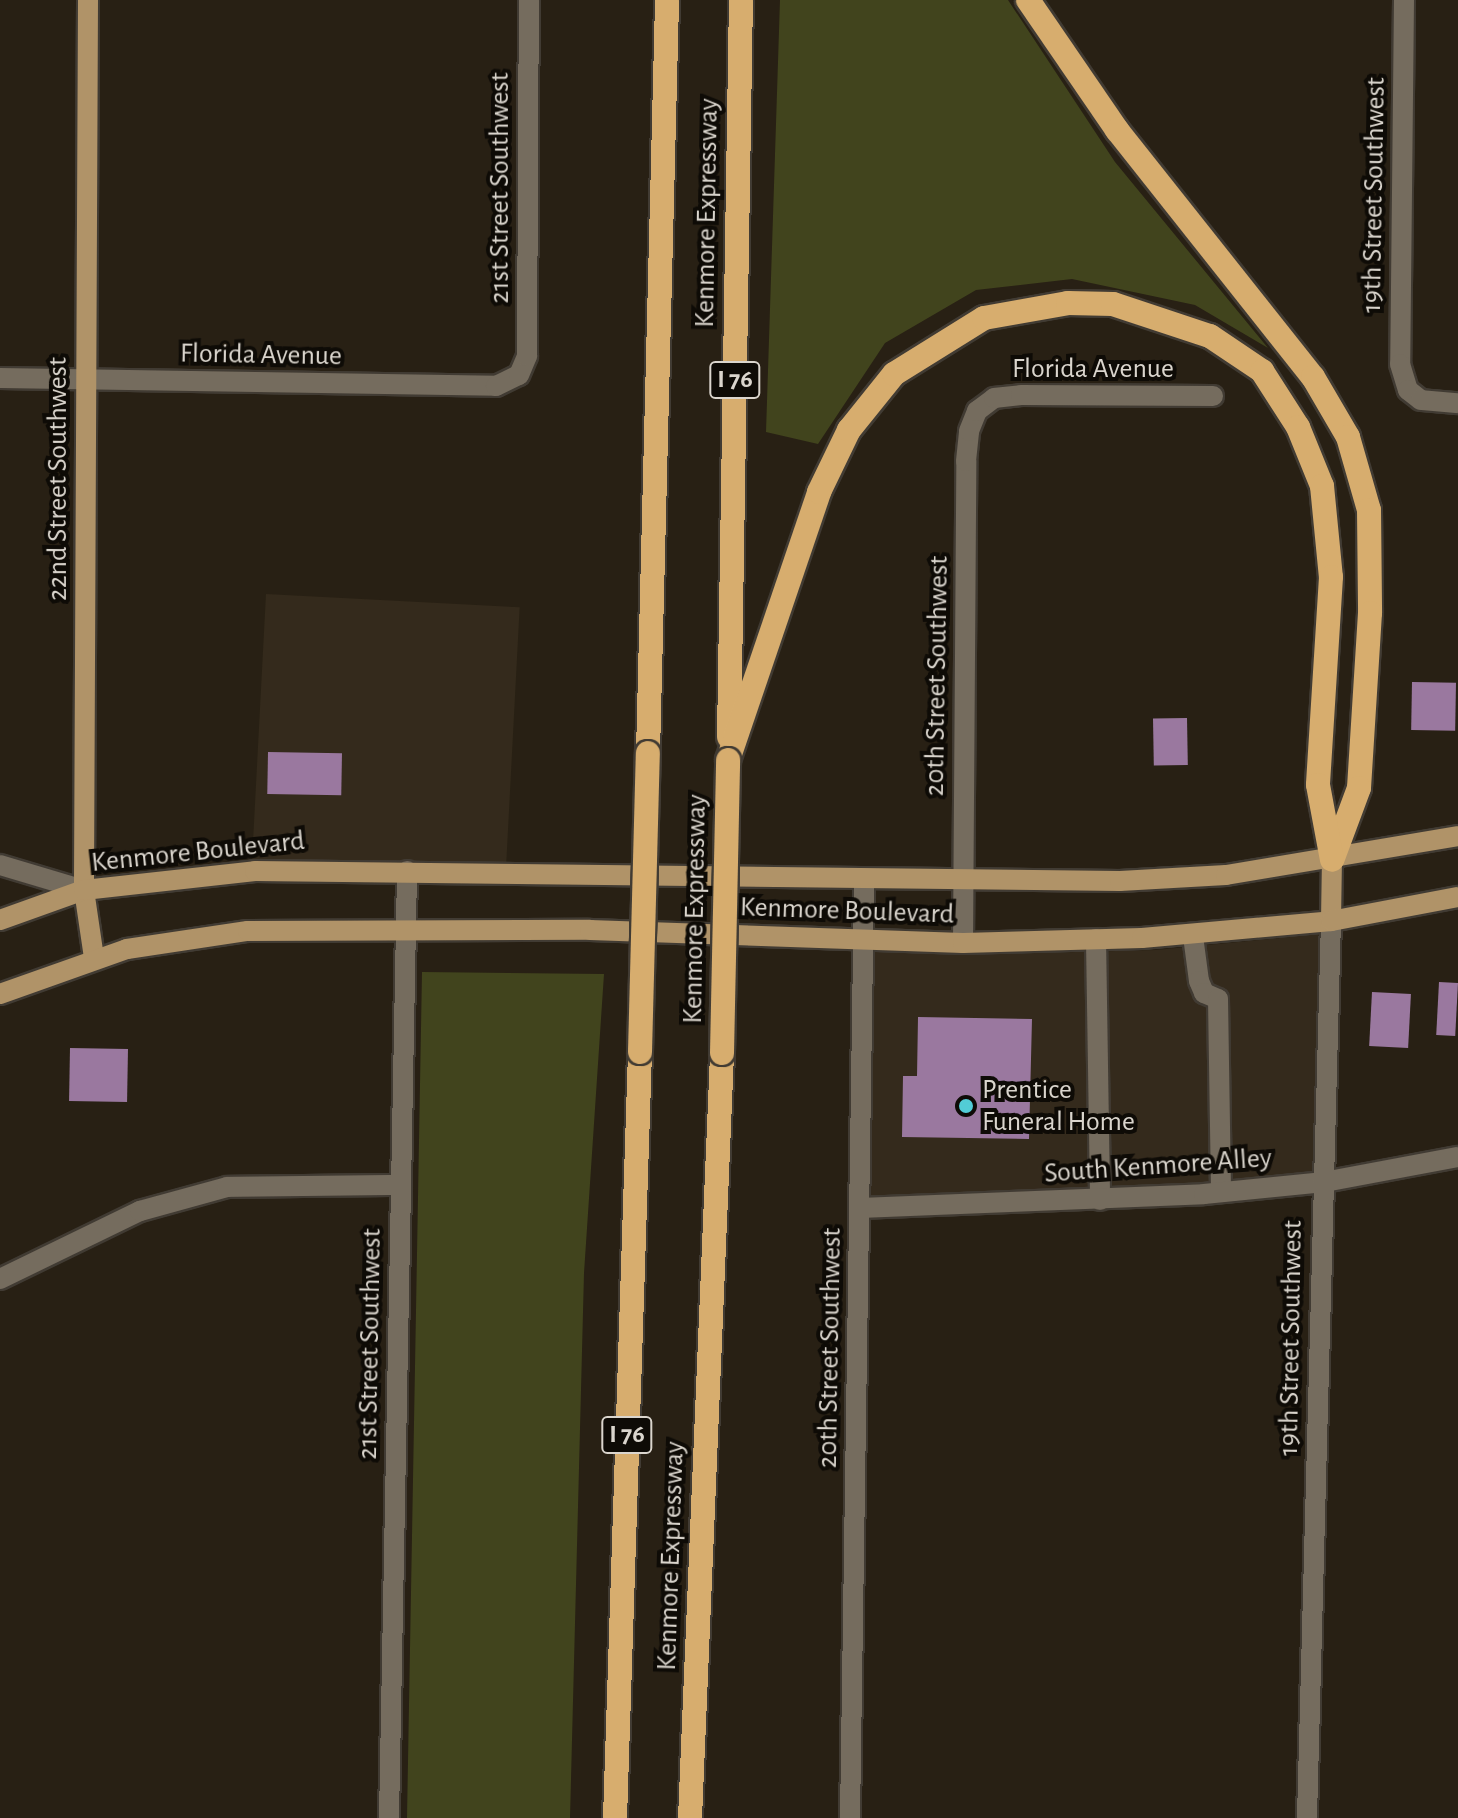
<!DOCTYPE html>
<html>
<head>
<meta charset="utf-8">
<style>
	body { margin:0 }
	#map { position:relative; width:1458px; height:1818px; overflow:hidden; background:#282014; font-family:"Alegreya Sans",sans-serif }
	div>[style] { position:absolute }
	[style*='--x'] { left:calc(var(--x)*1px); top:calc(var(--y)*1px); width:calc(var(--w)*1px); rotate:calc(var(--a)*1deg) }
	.commercial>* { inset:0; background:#342a1c; transform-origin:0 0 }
	.green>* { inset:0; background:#41441d }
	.building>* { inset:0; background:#9a789f; transform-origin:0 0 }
	.roads { filter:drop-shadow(2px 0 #413b33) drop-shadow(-2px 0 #413b33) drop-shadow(0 2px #413b33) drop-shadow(0 -2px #413b33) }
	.minor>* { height:20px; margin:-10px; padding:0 10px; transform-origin:10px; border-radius:10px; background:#756c5e }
	.major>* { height:20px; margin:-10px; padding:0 10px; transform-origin:10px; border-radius:10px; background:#b09368 }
	.highway>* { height:24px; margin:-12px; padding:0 12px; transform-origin:12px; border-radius:12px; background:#d7ad6e }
	.bridges { filter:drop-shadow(2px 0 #413b33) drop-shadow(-2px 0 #413b33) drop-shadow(0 2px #413b33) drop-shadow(0 -2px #413b33) }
	.highway-bridge>* { height:24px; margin:-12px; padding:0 12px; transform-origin:12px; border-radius:12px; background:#d7ad6e }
	.dots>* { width:22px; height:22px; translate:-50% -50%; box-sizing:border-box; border:4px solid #0e0b06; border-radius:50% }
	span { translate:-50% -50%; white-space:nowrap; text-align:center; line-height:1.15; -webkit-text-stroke:8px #0e0b06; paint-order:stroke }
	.shield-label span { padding:2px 6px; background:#0e0b06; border:2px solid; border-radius:6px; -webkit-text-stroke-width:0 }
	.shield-label { font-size:26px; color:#dad5cd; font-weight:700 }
	.street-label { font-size:28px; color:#dad5cd }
	.poi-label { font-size:28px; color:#dad5cd }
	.left { translate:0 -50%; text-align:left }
</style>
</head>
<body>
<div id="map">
	<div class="commercial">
		<i style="left:266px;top:594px;width:254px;height:277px;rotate:3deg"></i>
		<i style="clip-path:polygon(1321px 934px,1314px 1174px,1167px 1191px,869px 1200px,873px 949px,954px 955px,1156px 950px)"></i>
	</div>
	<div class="green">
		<i style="clip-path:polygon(780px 0,1008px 0,1115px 162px,1268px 348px,1195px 305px,1072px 279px,976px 290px,885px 343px,818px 444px,766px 432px)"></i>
		<i style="clip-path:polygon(422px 972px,604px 974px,584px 1273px,570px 1818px,407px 1818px)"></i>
	</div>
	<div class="building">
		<i style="left:1412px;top:682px;width:44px;height:48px;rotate:1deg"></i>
		<i style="left:1187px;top:718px;width:47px;height:34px;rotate:89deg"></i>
		<i style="left:268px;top:752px;width:74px;height:42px;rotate:1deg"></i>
		<i style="left:1439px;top:982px;width:19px;height:53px;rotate:3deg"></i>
		<i style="left:1372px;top:992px;width:39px;height:54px;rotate:3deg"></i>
		<i style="clip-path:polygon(918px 1017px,1032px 1019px,1029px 1139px,902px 1137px,903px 1076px,917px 1076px)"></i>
		<i style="left:70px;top:1048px;width:58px;height:53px;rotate:1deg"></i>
	</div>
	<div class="roads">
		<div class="minor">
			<i style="--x:1404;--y:0;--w:364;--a:90.6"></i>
			<i style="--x:1400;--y:364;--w:27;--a:73"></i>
			<i style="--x:1408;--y:390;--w:16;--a:38"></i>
			<i style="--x:1421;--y:400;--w:37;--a:5"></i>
			<i style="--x:0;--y:378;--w:496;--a:0.9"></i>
			<i style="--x:496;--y:386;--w:25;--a:-26"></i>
			<i style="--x:519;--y:375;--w:21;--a:-67"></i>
			<i style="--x:527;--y:356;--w:356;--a:-89.7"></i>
			<i style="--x:0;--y:865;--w:88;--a:16.6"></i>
			<i style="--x:1193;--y:936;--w:45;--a:82.4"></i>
			<i style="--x:1199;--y:981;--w:13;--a:67"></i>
			<i style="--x:1204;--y:993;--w:15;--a:23"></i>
			<i style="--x:1218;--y:999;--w:193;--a:89.1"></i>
			<i style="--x:1096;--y:939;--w:261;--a:89.1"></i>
			<i style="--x:963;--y:943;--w:482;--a:-89.6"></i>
			<i style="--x:966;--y:461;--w:30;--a:-84"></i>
			<i style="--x:969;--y:431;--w:22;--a:-68"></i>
			<i style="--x:977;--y:411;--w:21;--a:-37"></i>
			<i style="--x:994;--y:398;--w:27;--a:-6"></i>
			<i style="--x:1021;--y:395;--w:192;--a:0.3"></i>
			<i style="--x:860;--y:1208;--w:344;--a:-2.3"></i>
			<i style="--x:1204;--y:1194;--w:121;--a:-5.7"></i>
			<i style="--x:1324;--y:1182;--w:136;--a:-10.6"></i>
			<i style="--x:0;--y:1279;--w:156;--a:-25.9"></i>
			<i style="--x:140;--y:1211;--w:90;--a:-15.4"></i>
			<i style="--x:227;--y:1187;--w:174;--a:-0.7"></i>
			<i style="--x:389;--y:1818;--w:947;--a:-88.91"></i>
			<i style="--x:850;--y:1818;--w:938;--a:-89.14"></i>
			<i style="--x:1307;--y:1818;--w:897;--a:-88.47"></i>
		</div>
		<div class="major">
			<i style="--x:88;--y:0;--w:890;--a:90.26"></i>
			<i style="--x:84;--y:890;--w:69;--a:81.6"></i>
			<i style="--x:0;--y:920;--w:89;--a:-19.7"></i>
			<i style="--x:84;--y:890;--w:172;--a:-6.3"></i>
			<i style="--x:255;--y:871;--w:865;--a:0.66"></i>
			<i style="--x:1120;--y:881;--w:106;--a:-3.2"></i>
			<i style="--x:1226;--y:875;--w:235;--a:-9.5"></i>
			<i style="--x:1331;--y:921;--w:61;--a:-89.1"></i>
			<i style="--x:0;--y:994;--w:135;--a:-19.5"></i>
			<i style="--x:127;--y:949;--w:122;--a:-8.5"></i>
			<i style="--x:248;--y:931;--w:342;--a:-0.2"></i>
			<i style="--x:590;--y:930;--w:373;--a:2"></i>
			<i style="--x:963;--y:943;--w:179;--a:-1.6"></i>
			<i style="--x:1142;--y:938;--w:190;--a:-5.1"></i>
			<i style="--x:1331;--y:921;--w:129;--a:-10.7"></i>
		</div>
		<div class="highway">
			<i style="--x:1028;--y:0;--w:158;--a:55.6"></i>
			<i style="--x:1117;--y:130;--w:315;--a:51.6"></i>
			<i style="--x:1313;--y:377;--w:69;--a:59.7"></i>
			<i style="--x:1348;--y:437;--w:76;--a:74"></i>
			<i style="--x:1369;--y:510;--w:103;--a:89.4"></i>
			<i style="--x:1370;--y:613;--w:175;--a:93.6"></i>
			<i style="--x:1359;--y:788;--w:75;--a:110.4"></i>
			<i style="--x:729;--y:737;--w:737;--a:-89.07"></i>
			<i style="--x:648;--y:753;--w:753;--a:-88.55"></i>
			<i style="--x:728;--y:760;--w:283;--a:-71.2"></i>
			<i style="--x:819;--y:492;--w:69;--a:-64.2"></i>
			<i style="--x:849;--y:430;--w:72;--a:-51.2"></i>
			<i style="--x:894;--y:374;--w:106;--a:-31.9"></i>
			<i style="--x:984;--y:318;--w:85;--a:-10.1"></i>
			<i style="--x:1068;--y:303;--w:45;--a:1.3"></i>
			<i style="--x:1113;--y:304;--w:102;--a:18.3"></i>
			<i style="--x:1210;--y:336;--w:63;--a:33.9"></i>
			<i style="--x:1262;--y:371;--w:67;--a:57.3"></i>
			<i style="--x:1298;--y:427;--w:64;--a:67.9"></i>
			<i style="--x:1322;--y:486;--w:91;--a:84.4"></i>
			<i style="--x:1331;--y:577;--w:208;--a:93.6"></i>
			<i style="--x:1318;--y:785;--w:76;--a:79.4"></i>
			<i style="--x:615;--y:1818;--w:766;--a:-88.13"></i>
			<i style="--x:690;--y:1818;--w:766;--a:-87.6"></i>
		</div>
	</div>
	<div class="bridges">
		<div class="highway-bridge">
			<i style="--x:640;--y:1052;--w:299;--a:-88.5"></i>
			<i style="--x:722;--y:1053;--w:293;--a:-88.8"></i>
		</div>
	</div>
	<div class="dots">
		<i style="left:966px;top:1106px;background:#52ccd6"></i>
	</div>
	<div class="shield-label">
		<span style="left:735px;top:380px">I 76</span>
		<span style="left:627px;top:1435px">I 76</span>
	</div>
	<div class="street-label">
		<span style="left:500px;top:188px;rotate:-90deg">21st Street Southwest</span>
		<span style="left:1374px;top:195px;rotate:-89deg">19th Street Southwest</span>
		<span style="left:707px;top:213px;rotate:-89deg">Kenmore Expressway</span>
		<span style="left:261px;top:355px;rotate:1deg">Florida Avenue</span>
		<span style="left:1093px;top:369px">Florida Avenue</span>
		<span style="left:58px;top:479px;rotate:-90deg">22nd Street Southwest</span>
		<span style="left:937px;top:676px;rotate:-89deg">20th Street Southwest</span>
		<span style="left:198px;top:852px;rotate:-6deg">Kenmore Boulevard</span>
		<span style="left:695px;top:909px;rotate:-89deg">Kenmore Expressway</span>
		<span style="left:847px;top:911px;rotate:2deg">Kenmore Boulevard</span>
		<span style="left:1158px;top:1166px;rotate:-4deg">South Kenmore Alley</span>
		<span style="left:1291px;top:1338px;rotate:-89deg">19th Street Southwest</span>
		<span style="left:370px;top:1344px;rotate:-89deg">21st Street Southwest</span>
		<span style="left:830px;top:1348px;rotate:-89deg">20th Street Southwest</span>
		<span style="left:671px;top:1556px;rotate:-88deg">Kenmore Expressway</span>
	</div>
	<div class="poi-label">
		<span class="left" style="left:982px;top:1106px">Prentice<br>Funeral Home</span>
	</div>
</div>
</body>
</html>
